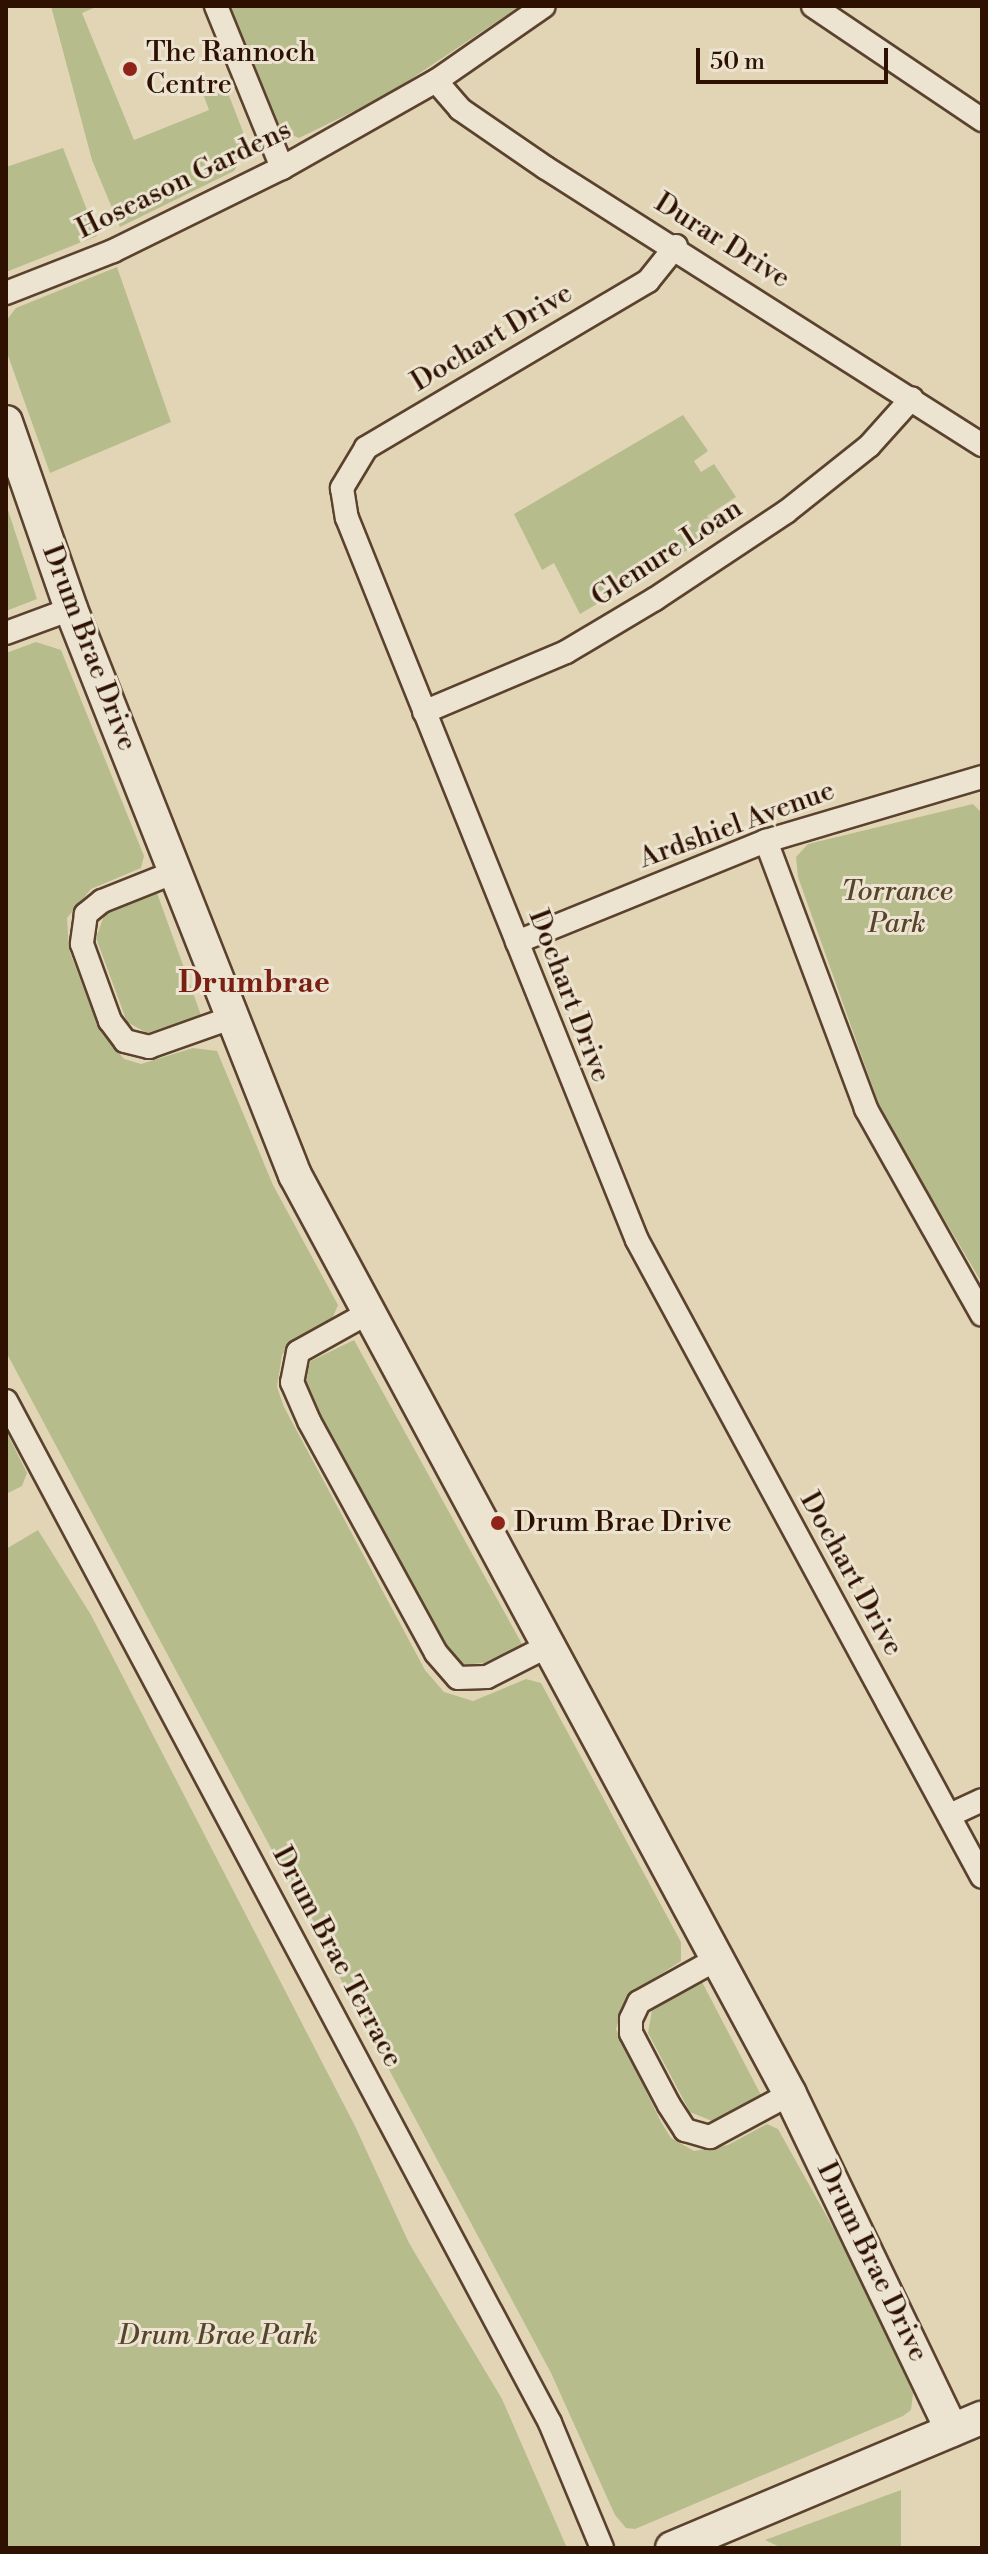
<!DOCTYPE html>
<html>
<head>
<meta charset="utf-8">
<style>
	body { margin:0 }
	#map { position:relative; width:988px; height:2554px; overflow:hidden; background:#e2d5b6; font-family:"Libre Bodoni",serif }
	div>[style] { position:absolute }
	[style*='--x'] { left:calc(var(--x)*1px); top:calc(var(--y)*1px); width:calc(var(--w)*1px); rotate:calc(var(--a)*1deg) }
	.green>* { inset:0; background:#b6bc8c }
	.roads { filter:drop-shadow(2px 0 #5b422e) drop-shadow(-2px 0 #5b422e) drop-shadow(0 2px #5b422e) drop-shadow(0 -2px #5b422e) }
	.street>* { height:22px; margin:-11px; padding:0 11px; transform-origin:11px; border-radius:11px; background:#ece4d0 }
	.secondary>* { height:32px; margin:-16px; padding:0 16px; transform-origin:16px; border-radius:16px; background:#ece4d0 }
	.dots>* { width:22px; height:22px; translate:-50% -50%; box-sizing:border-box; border:4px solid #ece4d0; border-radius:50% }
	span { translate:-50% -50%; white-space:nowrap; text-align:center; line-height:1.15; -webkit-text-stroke:6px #ece4d0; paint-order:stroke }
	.poi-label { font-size:28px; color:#2e1101 }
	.left { translate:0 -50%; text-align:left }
	.street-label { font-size:28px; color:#2e1101 }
	.park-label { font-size:28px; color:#57442b; font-style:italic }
	.neighbourhood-label { font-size:30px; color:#7a1f14; font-weight:700 }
	.frame { position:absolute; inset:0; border:8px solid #2e1101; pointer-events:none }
	.scale { position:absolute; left:696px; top:48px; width:192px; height:36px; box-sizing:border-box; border:4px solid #2e1101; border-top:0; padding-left:10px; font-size:24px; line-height:28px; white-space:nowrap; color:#2e1101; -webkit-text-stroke:6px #ece4d0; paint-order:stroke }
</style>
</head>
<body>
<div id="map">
	<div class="green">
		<i style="clip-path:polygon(51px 6px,98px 6px,82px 13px,134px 140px,209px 110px,202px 91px,223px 80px,245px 137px,245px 152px,234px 171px,120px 227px,92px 160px)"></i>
		<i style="clip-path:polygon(228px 6px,520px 6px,387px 95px,299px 138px,276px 128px,270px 119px)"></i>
		<i style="clip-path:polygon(63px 148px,97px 236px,6px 272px,6px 167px)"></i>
		<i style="clip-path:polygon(117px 267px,171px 422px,50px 473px,6px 350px,6px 321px,16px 308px)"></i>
		<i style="clip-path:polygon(683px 415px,708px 451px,694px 461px,701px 472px,714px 464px,736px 497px,707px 516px,718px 532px,580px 614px,554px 563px,542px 570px,514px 514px)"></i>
		<i style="clip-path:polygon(6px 504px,37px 599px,6px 611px)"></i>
		<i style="clip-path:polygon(36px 642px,61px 650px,144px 856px,141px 868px,91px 889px,67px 918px,69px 950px,100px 1031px,124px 1059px,141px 1064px,193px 1048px,217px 1051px,273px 1185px,338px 1305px,332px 1319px,291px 1341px,282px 1355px,277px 1387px,284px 1407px,425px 1670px,444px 1692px,473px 1701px,526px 1679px,541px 1683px,681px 1942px,681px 1961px,627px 1996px,616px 2029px,661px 2122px,671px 2138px,694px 2151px,728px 2145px,767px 2124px,778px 2129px,855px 2267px,913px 2393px,911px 2410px,903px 2416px,635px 2529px,626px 2528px,615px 2515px,551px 2373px,6px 1352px,6px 653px)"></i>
		<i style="clip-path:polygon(973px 804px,982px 813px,982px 1283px,883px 1116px,798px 877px,796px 857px,808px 844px)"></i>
		<i style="clip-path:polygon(157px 893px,201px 1015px,147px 1033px,127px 1022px,96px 938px,105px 913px)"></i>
		<i style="clip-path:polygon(354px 1340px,522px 1644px,484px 1663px,461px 1665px,448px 1651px,306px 1392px,304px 1376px,311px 1361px)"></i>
		<i style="clip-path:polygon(6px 1431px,27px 1473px,22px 1486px,6px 1494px)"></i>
		<i style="clip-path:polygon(38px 1530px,91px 1615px,355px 2126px,409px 2243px,502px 2399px,567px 2548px,6px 2548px,6px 1549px)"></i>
		<i style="clip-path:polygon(702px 1982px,761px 2095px,712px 2121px,690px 2112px,648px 2033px,652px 2010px)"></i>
		<i style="clip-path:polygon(901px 2490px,901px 2548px,782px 2548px,765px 2540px)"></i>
	</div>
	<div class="roads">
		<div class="street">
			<i style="--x:216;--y:6;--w:175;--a:67.8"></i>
			<i style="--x:813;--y:6;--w:204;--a:34"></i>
			<i style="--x:436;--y:81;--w:37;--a:49"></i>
			<i style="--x:460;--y:109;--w:104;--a:34.5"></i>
			<i style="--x:546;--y:168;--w:517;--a:32.43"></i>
			<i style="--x:676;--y:246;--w:45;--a:128.7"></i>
			<i style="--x:648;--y:281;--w:328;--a:149.4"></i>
			<i style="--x:366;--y:448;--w:47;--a:121"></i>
			<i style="--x:342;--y:488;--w:30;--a:81"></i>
			<i style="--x:347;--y:518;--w:778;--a:68.12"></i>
			<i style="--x:637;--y:1240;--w:724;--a:61.56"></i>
			<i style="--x:6;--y:293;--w:115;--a:-21.4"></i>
			<i style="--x:113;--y:251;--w:188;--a:-26.2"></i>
			<i style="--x:282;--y:168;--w:177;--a:-29.5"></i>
			<i style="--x:436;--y:81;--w:131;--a:-34.8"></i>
			<i style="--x:6;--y:633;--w:69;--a:-20.3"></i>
			<i style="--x:424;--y:712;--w:154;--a:-22.9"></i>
			<i style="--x:566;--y:652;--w:104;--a:-30.8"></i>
			<i style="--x:655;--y:599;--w:157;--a:-33.6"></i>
			<i style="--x:786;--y:512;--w:106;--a:-38.5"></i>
			<i style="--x:869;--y:446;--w:64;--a:-48.1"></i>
			<i style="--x:766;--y:841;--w:286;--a:69.5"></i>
			<i style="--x:866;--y:1109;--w:236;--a:60.6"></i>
			<i style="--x:175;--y:872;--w:79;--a:158.3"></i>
			<i style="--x:102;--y:901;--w:21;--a:141"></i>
			<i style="--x:86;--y:914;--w:30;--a:98"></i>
			<i style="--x:82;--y:944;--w:82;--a:70"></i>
			<i style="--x:110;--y:1021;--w:25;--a:53"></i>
			<i style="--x:125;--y:1041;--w:25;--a:14"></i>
			<i style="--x:149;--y:1047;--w:87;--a:-19.5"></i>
			<i style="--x:517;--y:942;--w:269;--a:-22.1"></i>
			<i style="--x:766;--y:841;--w:225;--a:-16.5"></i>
			<i style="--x:368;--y:1313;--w:80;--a:150.9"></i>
			<i style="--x:298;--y:1352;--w:31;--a:101"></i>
			<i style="--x:292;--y:1382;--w:43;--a:66.4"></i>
			<i style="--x:309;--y:1421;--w:264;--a:61.3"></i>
			<i style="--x:436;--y:1653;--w:33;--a:49"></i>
			<i style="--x:458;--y:1678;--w:29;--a:-2"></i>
			<i style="--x:487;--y:1677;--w:68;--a:-26.9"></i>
			<i style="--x:6;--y:1401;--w:1158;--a:61.97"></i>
			<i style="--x:550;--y:2423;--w:135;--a:67.4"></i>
			<i style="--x:950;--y:1815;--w:35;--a:-25"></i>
			<i style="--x:717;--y:1959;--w:89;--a:151.1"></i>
			<i style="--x:639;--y:2002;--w:19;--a:115"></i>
			<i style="--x:631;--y:2019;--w:14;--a:90"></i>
			<i style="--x:631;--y:2033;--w:81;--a:62.2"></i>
			<i style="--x:669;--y:2105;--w:30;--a:57"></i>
			<i style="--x:685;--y:2130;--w:26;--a:16"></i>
			<i style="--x:710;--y:2137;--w:91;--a:-28.3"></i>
		</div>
		<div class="secondary">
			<i style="--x:6;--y:422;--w:198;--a:70.8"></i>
			<i style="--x:71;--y:609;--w:609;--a:68.41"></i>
			<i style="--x:295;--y:1175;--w:1044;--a:61.69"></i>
			<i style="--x:790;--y:2094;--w:373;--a:64.3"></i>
			<i style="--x:672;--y:2548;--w:336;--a:-22.8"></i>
		</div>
	</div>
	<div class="dots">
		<i style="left:130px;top:69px;background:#8f2418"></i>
		<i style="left:498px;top:1523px;background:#8f2418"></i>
	</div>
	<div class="poi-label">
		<span class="left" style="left:146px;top:69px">The Rannoch<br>Centre</span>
		<span class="left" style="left:514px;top:1523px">Drum Brae Drive</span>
	</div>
	<div class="street-label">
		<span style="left:184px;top:180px;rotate:-26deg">Hoseason Gardens</span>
		<span style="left:722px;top:241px;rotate:32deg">Durar Drive</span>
		<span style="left:492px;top:338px;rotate:-31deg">Dochart Drive</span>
		<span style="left:667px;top:553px;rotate:-33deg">Glenure Loan</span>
		<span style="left:89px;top:648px;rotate:69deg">Drum Brae Drive</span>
		<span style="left:737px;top:825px;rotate:-20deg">Ardshiel Avenue</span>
		<span style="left:569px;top:996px;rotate:69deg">Dochart Drive</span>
		<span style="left:851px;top:1574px;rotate:61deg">Dochart Drive</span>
		<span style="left:337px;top:1957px;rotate:62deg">Drum Brae Terrace</span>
		<span style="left:872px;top:2262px;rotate:64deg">Drum Brae Drive</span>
	</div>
	<div class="park-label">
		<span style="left:897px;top:908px">Torrance<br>Park</span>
		<span style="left:218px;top:2336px">Drum Brae Park</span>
	</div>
	<div class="neighbourhood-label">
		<span style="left:254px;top:983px">Drumbrae</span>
	</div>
	<div class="frame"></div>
	<div class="scale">50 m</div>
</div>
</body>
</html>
